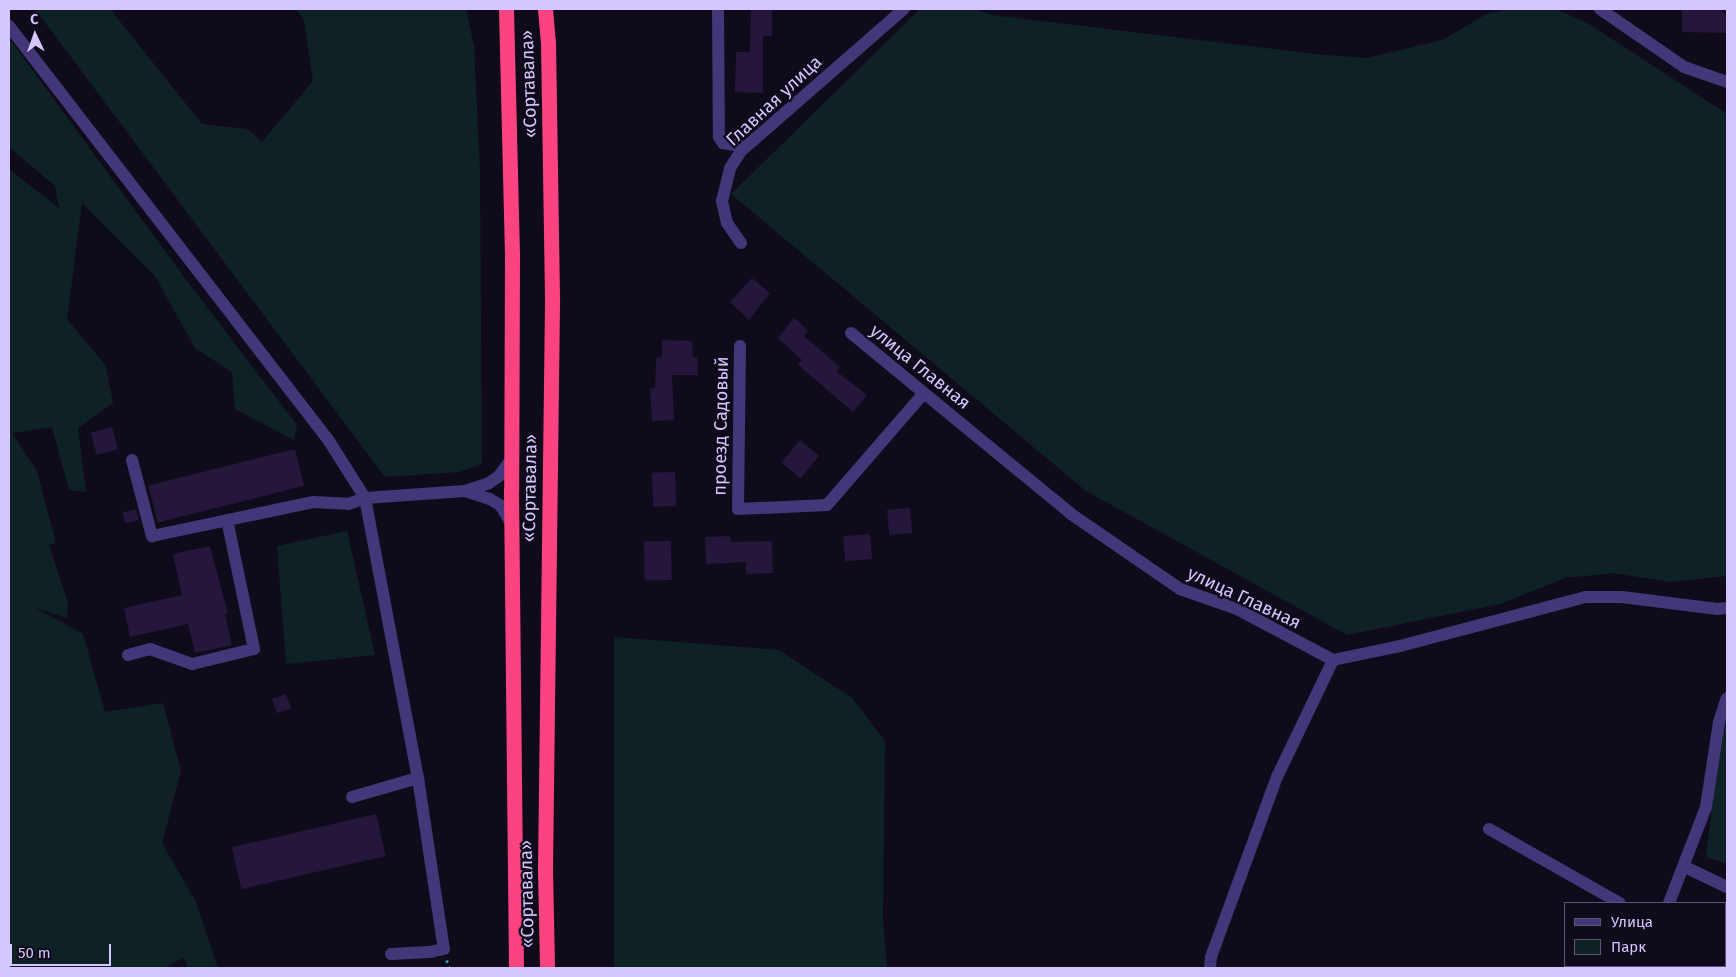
<!DOCTYPE html>
<html>
<head>
<meta charset="utf-8">
<style>
	body { margin:0 }
	#map { position:relative; width:1736px; height:977px; overflow:hidden; background:#100b1b; font-family:"Fira Sans",sans-serif }
	div>[style] { position:absolute }
	[style*='--x'] { left:calc(var(--x)*1px); top:calc(var(--y)*1px); width:calc(var(--w)*1px); rotate:calc(var(--a)*1deg) }
	.green>* { inset:0; background:#0e2225 }
	.building>* { inset:0; background:#24173b; transform-origin:0 0 }
	.path>* { height:2.5px; margin-top:-1.25px; transform-origin:0; background:repeating-linear-gradient(90deg,#2e9faa 0 2.5px,transparent 0 6.5px) }
	.minor>* { height:12px; margin:-6px; padding:0 6px; transform-origin:6px; border-radius:6px; background:#433779 }
	.highway>* { height:15px; margin:-7.5px; padding:0 7.5px; transform-origin:7.5px; border-radius:7.5px; background:#fc4381 }
	span { translate:-50% -50%; white-space:nowrap; text-align:center; line-height:1.15; -webkit-text-stroke:4.5px #100b1b; paint-order:stroke }
	.street-label { font-size:18px; color:#d4c6fe }
	.frame { position:absolute; inset:0; border:10px solid #d4c6fe; pointer-events:none }
	.legend { position:absolute; left:1564px; top:902px; width:162px; height:65px; box-sizing:border-box; background:#100b1b; border:1px solid #5e5676; margin:0; padding:6px 9px; list-style:none; font-size:15px; color:#d4c6fe }
	.legend li { display:flex; align-items:center; gap:10px; height:25px }
	.legend b { width:25px; border:1px solid #5e5676 }
	.north { position:absolute; left:10px; top:10px; width:50px; height:50px; -webkit-text-stroke:4px #100b1b; paint-order:stroke; rotate:357deg; font-size:14px; font-weight:700; line-height:20px; text-align:center; color:#d4c6fe }
	.north::after { content:''; display:block; margin:auto; width:18px; height:22px; background:#d4c6fe; clip-path:polygon(50% 0,100% 100%,50% 72%,0 100%) }
	.scale { position:absolute; left:10px; top:944px; width:101px; height:22px; box-sizing:border-box; border:2px solid #d4c6fe; border-top:0; padding-left:6px; font-size:15px; line-height:18px; white-space:nowrap; color:#d4c6fe; -webkit-text-stroke:4px #100b1b; paint-order:stroke }
</style>
</head>
<body>
<div id="map">
	<div class="green">
		<i style="clip-path:polygon(35px 9px,110px 9px,202px 124px,247px 129px,262px 142px,313px 81px,304px 20px,296px 9px,466px 9px,474px 46px,480px 170px,482px 464px,459px 472px,385px 477px)"></i>
		<i style="clip-path:polygon(920px 9px,974px 9px,992px 15px,1315px 54px,1367px 58px,1442px 40px,1487px 14px,1511px 9px,1558px 10px,1589px 24px,1727px 114px,1727px 576px,1670px 582px,1614px 573px,1565px 578px,1500px 604px,1347px 635px,1086px 491px,731px 194px)"></i>
		<i style="clip-path:polygon(9px 38px,184px 277px,297px 425px,294px 440px,235px 409px,232px 372px,195px 348px,155px 276px,82px 203px,67px 319px,106px 366px,113px 403px,78px 428px,86px 492px,69px 490px,52px 427px,12px 433px,37px 471px,56px 543px,49px 545px,68px 603px,67px 618px,34px 607px,83px 634px,105px 712px,163px 703px,181px 771px,162px 843px,196px 902px,218px 968px,188px 968px,184px 957px,165px 968px,9px 968px,9px 169px,59px 208px,55px 186px,9px 147px)"></i>
		<i style="clip-path:polygon(347px 531px,375px 655px,286px 664px,277px 546px)"></i>
		<i style="clip-path:polygon(614px 637px,779px 650px,852px 698px,885px 741px,883px 918px,887px 968px,614px 968px)"></i>
		<i style="clip-path:polygon(1727px 719px,1727px 864px,1706px 857px,1719px 747px)"></i>
	</div>
	<div class="building">
		<i style="clip-path:polygon(751px 9px,772px 9px,772px 36px,763px 36px,763px 93px,735px 92px,736px 52px,750px 52px)"></i>
		<i style="clip-path:polygon(1682px 9px,1719px 9px,1727px 16px,1727px 33px,1682px 32px)"></i>
		<i style="clip-path:polygon(752px 278px,770px 293px,749px 320px,730px 302px)"></i>
		<i style="clip-path:polygon(794px 318px,808px 330px,804px 336px,840px 367px,836px 371px,867px 395px,853px 412px,798px 365px,802px 360px,778px 338px)"></i>
		<i style="clip-path:polygon(662px 340px,692px 341px,693px 357px,697px 357px,698px 375px,672px 375px,674px 420px,652px 421px,650px 389px,655px 388px,656px 358px,662px 357px)"></i>
		<i style="left:112px;top:427px;width:23px;height:22px;rotate:75deg"></i>
		<i style="left:800px;top:440px;width:25px;height:29px;rotate:40deg"></i>
		<i style="left:295px;top:449px;width:38px;height:151px;rotate:76deg"></i>
		<i style="left:675px;top:472px;width:34px;height:23px;rotate:88deg"></i>
		<i style="left:910px;top:508px;width:25px;height:23px;rotate:85deg"></i>
		<i style="left:136px;top:509px;width:11px;height:14px;rotate:75deg"></i>
		<i style="left:870px;top:534px;width:25px;height:27px;rotate:85deg"></i>
		<i style="clip-path:polygon(730px 536px,731px 542px,772px 541px,773px 573px,746px 574px,746px 562px,706px 564px,705px 537px)"></i>
		<i style="left:671px;top:541px;width:39px;height:27px;rotate:89deg"></i>
		<i style="clip-path:polygon(210px 546px,228px 614px,225px 614px,232px 645px,195px 653px,188px 624px,130px 637px,124px 608px,182px 595px,173px 554px)"></i>
		<i style="left:286px;top:694px;width:15px;height:15px;rotate:70deg"></i>
		<i style="left:376px;top:814px;width:43px;height:148px;rotate:77deg"></i>
	</div>
	<div class="path">
		<i style="--x:447;--y:960;--w:8;--a:76"></i>
	</div>
	<div class="minor">
		<i style="--x:718;--y:9;--w:128;--a:89.6"></i>
		<i style="--x:719;--y:137;--w:7;--a:56"></i>
		<i style="--x:723;--y:143;--w:22;--a:10"></i>
		<i style="--x:1600;--y:9;--w:102;--a:34.6"></i>
		<i style="--x:1684;--y:67;--w:46;--a:19.2"></i>
		<i style="--x:9;--y:26;--w:524;--a:52.36"></i>
		<i style="--x:329;--y:441;--w:67;--a:57.7"></i>
		<i style="--x:365;--y:498;--w:285;--a:79.3"></i>
		<i style="--x:418;--y:778;--w:173;--a:81.4"></i>
		<i style="--x:444;--y:949;--w:14;--a:168"></i>
		<i style="--x:430;--y:952;--w:39;--a:177"></i>
		<i style="--x:741;--y:243;--w:24;--a:-125"></i>
		<i style="--x:727;--y:223;--w:23;--a:-103"></i>
		<i style="--x:722;--y:201;--w:34;--a:-76"></i>
		<i style="--x:730;--y:168;--w:20;--a:-57"></i>
		<i style="--x:741;--y:151;--w:216;--a:-41.1"></i>
		<i style="--x:851;--y:333;--w:285;--a:39.4"></i>
		<i style="--x:1071;--y:514;--w:132;--a:34.5"></i>
		<i style="--x:1180;--y:589;--w:60;--a:19.3"></i>
		<i style="--x:1237;--y:609;--w:109;--a:28"></i>
		<i style="--x:1333;--y:660;--w:68;--a:-11.8"></i>
		<i style="--x:1400;--y:646;--w:191;--a:-14.8"></i>
		<i style="--x:1585;--y:597;--w:37;--a:0"></i>
		<i style="--x:1622;--y:597;--w:96;--a:7.2"></i>
		<i style="--x:1717;--y:609;--w:10;--a:-6"></i>
		<i style="--x:740;--y:346;--w:163;--a:90.7"></i>
		<i style="--x:738;--y:509;--w:89;--a:-2.6"></i>
		<i style="--x:827;--y:505;--w:148;--a:-49.1"></i>
		<i style="--x:132;--y:460;--w:79;--a:75.3"></i>
		<i style="--x:152;--y:536;--w:165;--a:-11.9"></i>
		<i style="--x:313;--y:502;--w:35;--a:3"></i>
		<i style="--x:348;--y:504;--w:18;--a:-19"></i>
		<i style="--x:365;--y:498;--w:100;--a:-4"></i>
		<i style="--x:465;--y:491;--w:25;--a:-18"></i>
		<i style="--x:489;--y:483;--w:11;--a:-34"></i>
		<i style="--x:498;--y:477;--w:21;--a:-53"></i>
		<i style="--x:465;--y:491;--w:26;--a:18"></i>
		<i style="--x:490;--y:499;--w:13;--a:32"></i>
		<i style="--x:501;--y:506;--w:20;--a:60"></i>
		<i style="--x:128;--y:655;--w:23;--a:-15"></i>
		<i style="--x:150;--y:649;--w:45;--a:19.7"></i>
		<i style="--x:192;--y:664;--w:64;--a:-13.6"></i>
		<i style="--x:254;--y:649;--w:132;--a:-101.8"></i>
		<i style="--x:352;--y:797;--w:69;--a:-16.1"></i>
		<i style="--x:1489;--y:829;--w:150;--a:29.5"></i>
		<i style="--x:1685;--y:867;--w:47;--a:25.5"></i>
		<i style="--x:1669;--y:903;--w:103;--a:-68.9"></i>
		<i style="--x:1706;--y:807;--w:86;--a:-81.3"></i>
		<i style="--x:1719;--y:722;--w:25;--a:-72"></i>
		<i style="--x:1210;--y:968;--w:11;--a:-85"></i>
		<i style="--x:1211;--y:957;--w:192;--a:-69.9"></i>
		<i style="--x:1277;--y:777;--w:130;--a:-64.4"></i>
		<i style="--x:1643;--y:968;--w:2;--a:-63"></i>
	</div>
	<div class="highway">
		<i style="--x:506;--y:9;--w:249;--a:88.6"></i>
		<i style="--x:512;--y:258;--w:232;--a:90.2"></i>
		<i style="--x:511;--y:490;--w:478;--a:89.4"></i>
		<i style="--x:545;--y:9;--w:32;--a:85"></i>
		<i style="--x:548;--y:41;--w:263;--a:89.1"></i>
		<i style="--x:552;--y:304;--w:566;--a:90.71"></i>
		<i style="--x:545;--y:870;--w:98;--a:88.8"></i>
	</div>
	<div class="street-label">
		<span style="left:529px;top:84px;rotate:-92deg">«Сортавала»</span>
		<span style="left:774px;top:101px;rotate:-43deg">Главная улица</span>
		<span style="left:920px;top:367px;rotate:39deg">улица Главная</span>
		<span style="left:721px;top:426px;rotate:-89deg">проезд Садовый</span>
		<span style="left:530px;top:488px;rotate:-89deg">«Сортавала»</span>
		<span style="left:1244px;top:598px;rotate:25deg">улица Главная</span>
		<span style="left:527px;top:894px;rotate:-91deg">«Сортавала»</span>
	</div>
	<div class="frame"></div>
	<ul class="legend">
	<li><b style="height:6px;background:#433779"></b>Улица</li>
	<li><b style="height:14px;background:#0e2225"></b>Парк</li>
	</ul>
	<div class="north">С</div>
	<div class="scale">50 m</div>
</div>
</body>
</html>
